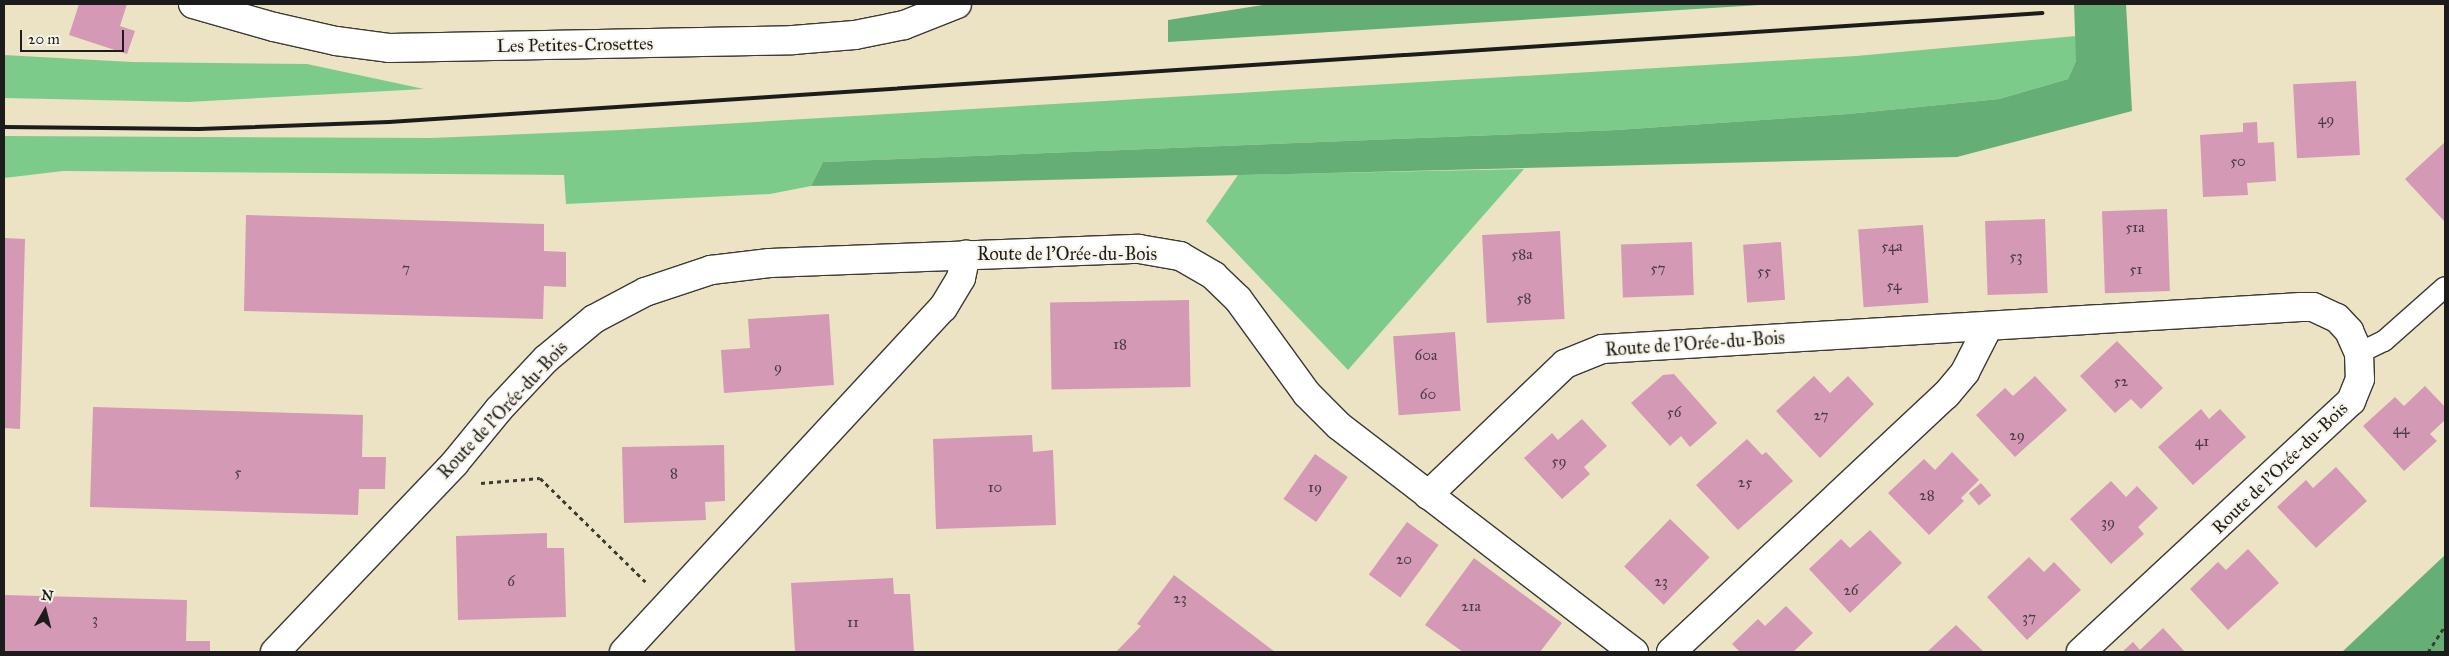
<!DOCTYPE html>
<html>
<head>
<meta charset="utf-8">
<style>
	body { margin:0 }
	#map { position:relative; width:2449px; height:656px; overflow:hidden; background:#ece3c4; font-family:"IM FELL Great Primer",serif }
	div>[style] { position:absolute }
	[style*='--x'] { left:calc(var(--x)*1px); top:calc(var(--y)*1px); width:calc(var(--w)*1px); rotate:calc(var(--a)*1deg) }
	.green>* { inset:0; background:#7ccb8b }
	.forest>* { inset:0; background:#65af77 }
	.building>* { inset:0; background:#d399b5; transform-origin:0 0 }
	.path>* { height:3px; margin-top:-1.5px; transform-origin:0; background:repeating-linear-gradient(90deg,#3b3a35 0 4px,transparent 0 8px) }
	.roads { filter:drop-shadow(1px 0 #3b3a35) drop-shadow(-1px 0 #3b3a35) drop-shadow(0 1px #3b3a35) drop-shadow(0 -1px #3b3a35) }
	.service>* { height:20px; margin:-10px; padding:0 10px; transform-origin:10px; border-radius:10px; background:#fff }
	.minor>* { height:28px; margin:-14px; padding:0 14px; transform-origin:14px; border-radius:14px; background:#fff }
	.rail>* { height:4px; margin:-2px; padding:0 2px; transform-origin:2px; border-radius:2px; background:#1c1c1c }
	span { translate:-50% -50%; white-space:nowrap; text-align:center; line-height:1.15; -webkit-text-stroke:4px #f7f3e8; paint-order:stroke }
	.number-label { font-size:15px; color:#4a3b42 }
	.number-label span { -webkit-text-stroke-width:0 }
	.street-label { font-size:18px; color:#1c1c1c }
	.frame { position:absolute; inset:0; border:5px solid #1c1c1c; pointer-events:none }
	.north { position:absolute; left:20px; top:586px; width:50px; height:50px; -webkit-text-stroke:4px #f7f3e8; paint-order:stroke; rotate:8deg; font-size:14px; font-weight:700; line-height:20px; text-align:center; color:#1c1c1c }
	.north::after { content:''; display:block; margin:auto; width:18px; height:22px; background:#1c1c1c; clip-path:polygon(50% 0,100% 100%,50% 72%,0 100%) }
	.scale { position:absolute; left:20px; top:30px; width:104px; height:22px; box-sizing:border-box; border:2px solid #1c1c1c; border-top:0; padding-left:6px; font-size:15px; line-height:18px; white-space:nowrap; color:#1c1c1c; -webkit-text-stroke:4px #f7f3e8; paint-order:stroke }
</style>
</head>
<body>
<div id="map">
	<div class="green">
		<i style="clip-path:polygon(2076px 36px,2076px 61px,2068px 79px,1999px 99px,1848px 114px,1616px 130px,823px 162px,811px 186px,770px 194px,566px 204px,564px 175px,63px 171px,4px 178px,4px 136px,431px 138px,620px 130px,1856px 56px)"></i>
		<i style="clip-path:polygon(4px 55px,132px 62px,307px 64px,424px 89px,188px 102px,4px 98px)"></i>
		<i style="clip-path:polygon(1524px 169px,1348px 370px,1206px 221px,1238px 175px)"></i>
	</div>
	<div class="forest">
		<i style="clip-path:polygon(1269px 4px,1776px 4px,1168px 42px,1168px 20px)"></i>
		<i style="clip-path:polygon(2074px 4px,2126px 4px,2132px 111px,1957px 157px,811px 186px,823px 162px,1616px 130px,1848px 114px,1999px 99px,2068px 79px,2076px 61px)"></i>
		<i style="clip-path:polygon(2445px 555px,2445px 652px,2342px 652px)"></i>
	</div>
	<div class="building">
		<i style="clip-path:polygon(79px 4px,127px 4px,120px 26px,135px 31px,127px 54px,69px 35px)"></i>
		<i style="left:2356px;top:81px;width:74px;height:63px;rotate:87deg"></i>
		<i style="clip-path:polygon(2257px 122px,2258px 143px,2274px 142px,2276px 181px,2247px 183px,2248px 195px,2203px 197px,2200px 135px,2243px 132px,2243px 123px)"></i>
		<i style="clip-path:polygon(2445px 142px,2445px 222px,2405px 179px)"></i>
		<i style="left:2167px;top:209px;width:82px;height:65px;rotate:88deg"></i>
		<i style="clip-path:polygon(246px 215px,544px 224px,544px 251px,566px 252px,566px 287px,544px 286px,543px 319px,244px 311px)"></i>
		<i style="left:2045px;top:219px;width:74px;height:60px;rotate:88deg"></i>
		<i style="left:1923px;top:225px;width:78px;height:65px;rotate:86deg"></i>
		<i style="left:1560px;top:231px;width:88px;height:78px;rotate:87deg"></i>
		<i style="clip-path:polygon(4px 238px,25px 239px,20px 429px,4px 428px)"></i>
		<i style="left:1692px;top:242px;width:53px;height:71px;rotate:88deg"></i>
		<i style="left:1781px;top:242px;width:58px;height:38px;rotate:86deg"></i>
		<i style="left:1189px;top:300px;width:87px;height:139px;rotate:89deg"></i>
		<i style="clip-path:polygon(829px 314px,834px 385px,724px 393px,721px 350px,750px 348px,748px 319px)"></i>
		<i style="left:1455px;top:332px;width:79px;height:62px;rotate:86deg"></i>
		<i style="clip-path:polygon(2117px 341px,2163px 388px,2141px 409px,2131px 399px,2115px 413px,2080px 376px)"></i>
		<i style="clip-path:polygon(1674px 374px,1717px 423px,1690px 447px,1681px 436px,1670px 446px,1631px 403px,1663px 375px)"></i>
		<i style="clip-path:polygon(1814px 376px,1830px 393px,1848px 376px,1874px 404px,1820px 458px,1776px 411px)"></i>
		<i style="clip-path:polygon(2035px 376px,2067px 410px,2015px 457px,1976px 415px,2005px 388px,2013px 396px)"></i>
		<i style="clip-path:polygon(2425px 386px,2445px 407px,2445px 420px,2430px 434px,2437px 441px,2404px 471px,2363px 426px,2395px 397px,2404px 406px)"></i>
		<i style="clip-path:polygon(93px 407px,363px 415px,362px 457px,386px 457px,385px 489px,359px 489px,358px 515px,90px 507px)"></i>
		<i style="clip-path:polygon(2201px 409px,2209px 419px,2220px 409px,2246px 437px,2193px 485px,2158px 447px)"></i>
		<i style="clip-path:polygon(1582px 419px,1607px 446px,1584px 467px,1590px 474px,1562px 499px,1524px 458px,1552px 433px,1558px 440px)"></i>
		<i style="clip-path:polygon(1032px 435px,1033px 452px,1053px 450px,1056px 525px,936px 529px,933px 439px)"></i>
		<i style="clip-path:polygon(1747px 439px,1762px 455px,1766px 452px,1793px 481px,1738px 530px,1696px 485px)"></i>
		<i style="clip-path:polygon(724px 445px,725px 501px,705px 502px,706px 520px,624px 523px,622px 447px)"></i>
		<i style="clip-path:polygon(1952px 452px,1979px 480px,1961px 498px,1964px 501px,1929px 535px,1888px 493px,1924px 459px,1935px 470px)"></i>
		<i style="left:1315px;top:454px;width:40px;height:55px;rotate:35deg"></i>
		<i style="clip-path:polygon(2336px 467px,2367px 501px,2316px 548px,2277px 507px,2306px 480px,2313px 488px)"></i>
		<i style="clip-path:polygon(2111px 481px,2126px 497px,2137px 486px,2158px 508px,2138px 527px,2144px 534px,2111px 564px,2070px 519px)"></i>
		<i style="left:1981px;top:483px;width:16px;height:16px;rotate:50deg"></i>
		<i style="left:1670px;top:519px;width:55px;height:66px;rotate:44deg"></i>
		<i style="left:1407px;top:522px;width:39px;height:65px;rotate:36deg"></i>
		<i style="clip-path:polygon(1870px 530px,1902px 563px,1850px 613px,1809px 569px,1841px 539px,1850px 548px)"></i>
		<i style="clip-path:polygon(547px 533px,547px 548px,564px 548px,566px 617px,458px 620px,456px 536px)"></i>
		<i style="clip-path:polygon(2248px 549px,2279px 583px,2228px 630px,2190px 589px,2218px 562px,2226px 570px)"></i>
		<i style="clip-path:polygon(2029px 557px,2044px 572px,2054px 562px,2081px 590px,2027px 640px,1987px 597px)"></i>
		<i style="clip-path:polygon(1474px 558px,1562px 623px,1540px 652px,1463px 652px,1425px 625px)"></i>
		<i style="clip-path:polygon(1174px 575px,1275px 652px,1116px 652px,1141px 626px,1137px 624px)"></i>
		<i style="clip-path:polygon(893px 578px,894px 594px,910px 594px,914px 652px,795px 652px,791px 583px)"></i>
		<i style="clip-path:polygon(4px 595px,187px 600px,186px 641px,210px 641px,210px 652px,4px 652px)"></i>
		<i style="clip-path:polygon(1786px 606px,1813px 633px,1793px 652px,1740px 652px,1732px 644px,1758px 619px,1765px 626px)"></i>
		<i style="clip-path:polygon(1956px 625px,1984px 652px,1927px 652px)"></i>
		<i style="clip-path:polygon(2163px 628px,2185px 652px,2122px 652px,2133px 642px,2140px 650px)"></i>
	</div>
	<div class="path">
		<i style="--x:481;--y:483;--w:59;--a:-4.8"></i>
		<i style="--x:540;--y:478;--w:148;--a:44.5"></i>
		<i style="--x:2428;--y:652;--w:31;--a:-57"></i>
	</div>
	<div class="roads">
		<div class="service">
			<i style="--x:2359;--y:353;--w:28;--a:-26"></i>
			<i style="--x:2384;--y:341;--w:81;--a:-41.5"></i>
		</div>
		<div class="minor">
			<i style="--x:193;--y:4;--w:84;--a:15.9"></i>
			<i style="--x:274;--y:27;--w:64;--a:12.7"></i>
			<i style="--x:336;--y:41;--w:53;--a:7.5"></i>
			<i style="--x:389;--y:48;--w:404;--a:-1.1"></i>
			<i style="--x:793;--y:40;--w:62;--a:-4.6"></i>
			<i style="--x:855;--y:35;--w:50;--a:-11.5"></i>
			<i style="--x:904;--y:25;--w:57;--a:-21.6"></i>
			<i style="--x:1428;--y:495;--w:190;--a:-43.7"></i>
			<i style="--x:1565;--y:364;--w:40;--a:-22"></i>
			<i style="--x:1602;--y:349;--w:700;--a:-3.44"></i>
			<i style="--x:2301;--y:307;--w:12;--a:0"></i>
			<i style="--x:2313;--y:307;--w:26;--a:25"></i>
			<i style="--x:2337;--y:318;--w:18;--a:47"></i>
			<i style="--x:2349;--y:331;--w:24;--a:66"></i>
			<i style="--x:2359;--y:353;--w:26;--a:88"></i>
			<i style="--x:2360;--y:379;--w:24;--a:112"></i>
			<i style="--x:2351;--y:401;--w:369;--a:137.1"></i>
			<i style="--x:275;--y:652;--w:260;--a:-46.4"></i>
			<i style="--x:454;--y:464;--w:71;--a:-50.7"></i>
			<i style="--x:499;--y:409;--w:69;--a:-46.8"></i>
			<i style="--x:546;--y:359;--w:62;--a:-39.8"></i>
			<i style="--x:594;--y:319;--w:58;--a:-27.9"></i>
			<i style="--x:645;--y:292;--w:70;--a:-18.4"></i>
			<i style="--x:711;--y:270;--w:59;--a:-6.8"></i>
			<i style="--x:770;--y:263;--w:369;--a:-2.2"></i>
			<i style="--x:1139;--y:249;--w:42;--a:9.7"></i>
			<i style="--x:1180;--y:256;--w:39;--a:30"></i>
			<i style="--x:1214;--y:276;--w:33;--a:44"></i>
			<i style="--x:1238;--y:299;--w:117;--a:54"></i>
			<i style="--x:1307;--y:394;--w:45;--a:45"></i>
			<i style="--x:1339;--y:426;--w:372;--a:37.5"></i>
			<i style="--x:624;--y:652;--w:469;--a:-47.2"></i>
			<i style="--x:943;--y:308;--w:35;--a:-59"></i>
			<i style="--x:961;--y:278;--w:24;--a:-78"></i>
			<i style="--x:1671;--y:652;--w:376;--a:-43.1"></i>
			<i style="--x:1946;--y:395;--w:30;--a:-50"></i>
			<i style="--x:1965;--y:372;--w:51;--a:-62.9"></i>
		</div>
	</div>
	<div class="rail">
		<i style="--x:4;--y:127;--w:195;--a:0.6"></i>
		<i style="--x:199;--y:129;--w:190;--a:-2.1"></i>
		<i style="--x:389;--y:122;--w:1657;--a:-3.77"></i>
	</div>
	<div class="number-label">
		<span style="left:2326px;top:120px">49</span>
		<span style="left:2238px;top:162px">50</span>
		<span style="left:2135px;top:228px">51a</span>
		<span style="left:1892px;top:247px">54a</span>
		<span style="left:1522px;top:255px">58a</span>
		<span style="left:2016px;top:257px">53</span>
		<span style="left:406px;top:269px">7</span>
		<span style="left:1658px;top:269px">57</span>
		<span style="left:2136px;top:270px">51</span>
		<span style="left:1764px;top:272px">55</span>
		<span style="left:1894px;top:286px">54</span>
		<span style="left:1524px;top:299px">58</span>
		<span style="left:1120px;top:345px">18</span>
		<span style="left:1426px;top:356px">60a</span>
		<span style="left:778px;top:368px">9</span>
		<span style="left:2121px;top:382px">52</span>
		<span style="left:1428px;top:395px">60</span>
		<span style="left:1674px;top:413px">56</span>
		<span style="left:1821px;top:416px">27</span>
		<span style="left:2401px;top:430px">44</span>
		<span style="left:2017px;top:436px">29</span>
		<span style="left:2202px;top:442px">41</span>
		<span style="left:1559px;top:462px">59</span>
		<span style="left:238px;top:473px">5</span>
		<span style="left:674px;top:474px">8</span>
		<span style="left:1745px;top:483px">25</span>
		<span style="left:995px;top:488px">10</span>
		<span style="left:1315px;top:488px">19</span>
		<span style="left:1927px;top:496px">28</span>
		<span style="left:2108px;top:523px">39</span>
		<span style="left:1404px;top:560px">20</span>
		<span style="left:511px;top:582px">6</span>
		<span style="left:1661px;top:582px">23</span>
		<span style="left:1851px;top:591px">26</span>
		<span style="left:1180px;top:599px">23</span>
		<span style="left:1471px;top:607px">21a</span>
		<span style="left:2029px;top:618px">37</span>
		<span style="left:95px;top:620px">3</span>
		<span style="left:853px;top:623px">11</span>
	</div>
	<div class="street-label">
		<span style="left:575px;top:45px;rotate:-1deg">Les Petites-Crosettes</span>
		<span style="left:1067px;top:254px">Route de l'Orée-du-Bois</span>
		<span style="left:1695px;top:344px;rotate:-4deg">Route de l'Orée-du-Bois</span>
		<span style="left:503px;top:410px;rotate:-47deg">Route de l'Orée-du-Bois</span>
		<span style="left:2280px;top:468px;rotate:-44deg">Route de l'Orée-du-Bois</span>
	</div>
	<div class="frame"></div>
	<div class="north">N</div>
	<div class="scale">20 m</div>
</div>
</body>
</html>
